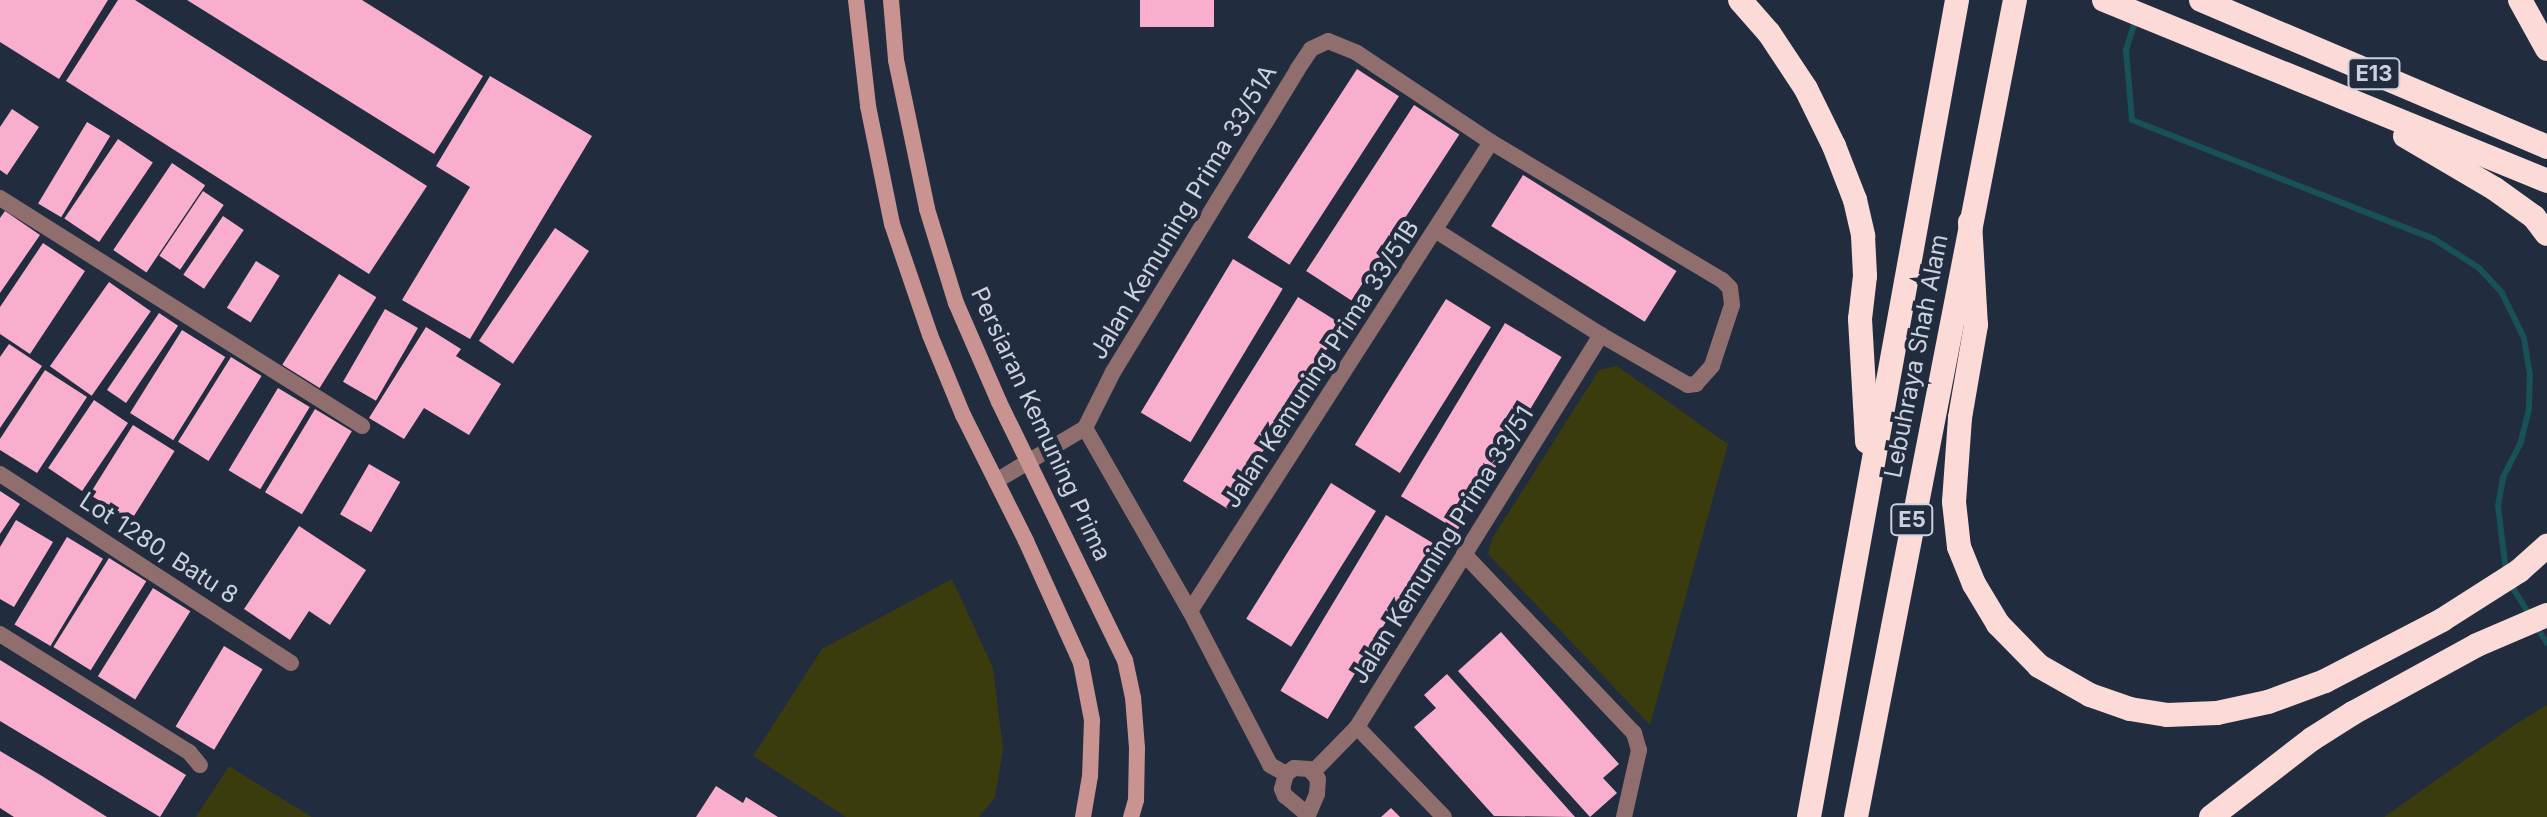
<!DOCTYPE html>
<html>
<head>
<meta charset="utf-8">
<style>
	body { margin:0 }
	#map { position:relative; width:2547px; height:817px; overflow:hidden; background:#212c3e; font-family:Inter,sans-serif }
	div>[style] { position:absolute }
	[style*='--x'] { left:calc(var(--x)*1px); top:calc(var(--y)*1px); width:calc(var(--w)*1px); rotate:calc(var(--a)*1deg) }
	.green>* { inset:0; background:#3b3c0e }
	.stream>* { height:6px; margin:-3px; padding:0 3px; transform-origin:3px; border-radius:3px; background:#195159 }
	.building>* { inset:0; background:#faaece; transform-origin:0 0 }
	.street>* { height:16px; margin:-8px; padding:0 8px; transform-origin:8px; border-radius:8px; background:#906e6d }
	.secondary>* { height:16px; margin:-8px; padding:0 8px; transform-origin:8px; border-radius:8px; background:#c99391 }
	.highway>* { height:24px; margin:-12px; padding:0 12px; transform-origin:12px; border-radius:12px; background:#fcdad8 }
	span { translate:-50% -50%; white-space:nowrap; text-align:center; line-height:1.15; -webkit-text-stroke:8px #212c3e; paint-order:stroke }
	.shield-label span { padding:2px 6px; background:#212c3e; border:2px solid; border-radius:6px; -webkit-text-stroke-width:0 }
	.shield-label { font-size:22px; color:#cbd2de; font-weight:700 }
	.street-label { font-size:24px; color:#cbd2de }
</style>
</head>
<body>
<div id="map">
	<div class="green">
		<i style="clip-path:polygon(1617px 366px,1728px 444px,1650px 725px,1488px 554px,1492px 539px,1599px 370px)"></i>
		<i style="clip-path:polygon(952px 579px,993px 668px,1003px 750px,995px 797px,979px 817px,846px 817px,753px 756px,822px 649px)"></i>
		<i style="clip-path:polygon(2547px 705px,2547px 817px,2384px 817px,2513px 726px)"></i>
		<i style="clip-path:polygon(229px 766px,251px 780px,312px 817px,196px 817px)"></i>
	</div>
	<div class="stream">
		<i style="--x:2136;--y:19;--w:33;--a:108"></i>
		<i style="--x:2126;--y:50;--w:70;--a:85.1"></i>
		<i style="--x:2132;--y:120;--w:325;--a:21.5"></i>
		<i style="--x:2434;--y:239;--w:54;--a:32.8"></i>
		<i style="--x:2479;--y:268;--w:34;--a:47"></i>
		<i style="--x:2502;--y:293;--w:50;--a:63.9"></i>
		<i style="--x:2524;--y:338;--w:36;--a:81"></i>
		<i style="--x:2530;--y:374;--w:35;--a:92"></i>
		<i style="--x:2529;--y:409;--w:36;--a:104"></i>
		<i style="--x:2520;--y:444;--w:38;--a:117"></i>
		<i style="--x:2503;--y:478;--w:28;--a:100"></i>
		<i style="--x:2498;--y:506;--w:65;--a:83"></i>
		<i style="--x:2511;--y:585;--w:36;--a:58"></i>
		<i style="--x:2536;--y:626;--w:20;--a:57"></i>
	</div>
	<div class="building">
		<i style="clip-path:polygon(0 0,108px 0,59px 79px,0 42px)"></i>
		<i style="clip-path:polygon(118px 0,135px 0,427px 186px,369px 274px,66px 81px)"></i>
		<i style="clip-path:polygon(187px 0,362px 0,483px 76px,434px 154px)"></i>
		<i style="left:1140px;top:0;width:74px;height:27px"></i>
		<i style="left:1357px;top:69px;width:50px;height:201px;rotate:33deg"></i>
		<i style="clip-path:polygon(490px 76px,592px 136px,470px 339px,402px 300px,470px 187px,436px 166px)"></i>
		<i style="left:1414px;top:105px;width:54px;height:198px;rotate:33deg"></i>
		<i style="clip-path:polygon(12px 109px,39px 127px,7px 175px,0 170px,0 127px)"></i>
		<i style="left:87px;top:122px;width:27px;height:95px;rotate:31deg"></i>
		<i style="left:118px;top:139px;width:42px;height:96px;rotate:34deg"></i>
		<i style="left:172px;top:163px;width:40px;height:105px;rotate:34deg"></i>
		<i style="left:1523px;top:175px;width:181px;height:60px;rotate:32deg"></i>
		<i style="left:203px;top:191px;width:25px;height:78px;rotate:34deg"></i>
		<i style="clip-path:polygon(5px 211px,40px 235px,0 293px,0 218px)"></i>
		<i style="left:223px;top:216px;width:25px;height:71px;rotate:34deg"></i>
		<i style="left:555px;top:228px;width:41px;height:136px;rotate:34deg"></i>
		<i style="clip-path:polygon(43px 243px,85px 271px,30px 354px,0 334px,0 307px)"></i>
		<i style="left:1233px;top:259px;width:58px;height:179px;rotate:31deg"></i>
		<i style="left:256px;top:261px;width:28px;height:55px;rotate:32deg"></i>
		<i style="left:339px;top:274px;width:44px;height:107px;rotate:32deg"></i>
		<i style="left:109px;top:282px;width:51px;height:103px;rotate:35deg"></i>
		<i style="left:1298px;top:297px;width:52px;height:217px;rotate:32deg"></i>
		<i style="left:1446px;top:299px;width:53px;height:172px;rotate:32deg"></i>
		<i style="left:385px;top:309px;width:38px;height:84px;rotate:30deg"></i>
		<i style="left:159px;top:313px;width:23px;height:93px;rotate:34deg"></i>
		<i style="left:1505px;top:323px;width:66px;height:202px;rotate:31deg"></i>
		<i style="clip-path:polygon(426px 327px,461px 349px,456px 356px,501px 384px,469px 435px,424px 408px,404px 439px,369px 418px)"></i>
		<i style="left:182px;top:330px;width:51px;height:98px;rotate:32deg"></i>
		<i style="clip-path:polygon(9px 344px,42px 366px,0 428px,0 357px)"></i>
		<i style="left:231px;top:357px;width:36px;height:100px;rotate:32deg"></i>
		<i style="clip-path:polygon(45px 370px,87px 397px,37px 473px,0 450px,0 439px)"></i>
		<i style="left:278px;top:388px;width:37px;height:96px;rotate:31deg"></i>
		<i style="left:94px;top:400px;width:41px;height:82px;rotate:34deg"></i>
		<i style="left:315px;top:409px;width:43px;height:97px;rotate:31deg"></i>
		<i style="left:133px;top:425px;width:49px;height:82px;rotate:32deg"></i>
		<i style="left:369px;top:464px;width:36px;height:58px;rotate:30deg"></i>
		<i style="left:1331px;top:483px;width:53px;height:160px;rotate:32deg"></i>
		<i style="clip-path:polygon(0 491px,20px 504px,0 534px)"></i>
		<i style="left:1386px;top:515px;width:55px;height:205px;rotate:31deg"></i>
		<i style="clip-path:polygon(16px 520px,53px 542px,14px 607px,0 599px,0 547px)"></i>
		<i style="clip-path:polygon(299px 526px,366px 570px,330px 625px,309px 611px,290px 640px,244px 609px)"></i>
		<i style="left:67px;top:537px;width:42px;height:102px;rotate:31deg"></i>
		<i style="left:109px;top:558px;width:44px;height:105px;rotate:32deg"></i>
		<i style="left:153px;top:588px;width:44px;height:104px;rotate:32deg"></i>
		<i style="clip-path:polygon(1501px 632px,1619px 764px,1603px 778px,1617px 793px,1590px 817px,1458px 671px)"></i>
		<i style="left:224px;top:646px;width:45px;height:94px;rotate:31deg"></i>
		<i style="clip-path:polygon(0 660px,186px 775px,160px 817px,0 721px)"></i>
		<i style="clip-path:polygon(1447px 674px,1486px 717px,1575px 817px,1494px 816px,1414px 727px,1436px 708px,1424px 695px)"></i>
		<i style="clip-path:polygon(0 751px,42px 776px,107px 817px,14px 817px,0 808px)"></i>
		<i style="clip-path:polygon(716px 786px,743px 803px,746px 797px,778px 817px,696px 817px)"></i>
		<i style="clip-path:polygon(1391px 808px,1400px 817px,1381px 817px)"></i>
	</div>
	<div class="street">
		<i style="--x:0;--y:198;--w:428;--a:32.2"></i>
		<i style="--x:1085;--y:428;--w:63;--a:-63.4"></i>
		<i style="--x:1113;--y:372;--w:354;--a:-58.6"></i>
		<i style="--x:1297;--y:70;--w:25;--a:-56"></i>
		<i style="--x:1311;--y:49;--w:19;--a:-25"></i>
		<i style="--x:1328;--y:41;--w:31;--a:22"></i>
		<i style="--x:1357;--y:53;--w:161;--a:33.6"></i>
		<i style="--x:1491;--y:142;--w:269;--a:30.9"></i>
		<i style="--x:1722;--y:280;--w:11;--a:45"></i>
		<i style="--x:1730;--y:288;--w:17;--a:83"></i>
		<i style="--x:1732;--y:305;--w:64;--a:108.2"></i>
		<i style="--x:1712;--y:366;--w:24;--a:132"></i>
		<i style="--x:1696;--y:384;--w:8;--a:173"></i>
		<i style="--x:1688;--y:385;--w:100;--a:-150.1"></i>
		<i style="--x:1601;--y:335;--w:196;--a:-147.7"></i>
		<i style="--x:1085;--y:428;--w:211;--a:60.2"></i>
		<i style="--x:1190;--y:611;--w:174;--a:62.5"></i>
		<i style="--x:1270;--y:765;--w:18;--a:29"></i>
		<i style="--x:0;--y:474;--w:347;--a:33"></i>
		<i style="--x:996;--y:481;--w:104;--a:-30.8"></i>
		<i style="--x:1464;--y:554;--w:247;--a:46.5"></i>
		<i style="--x:1634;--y:733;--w:18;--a:74"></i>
		<i style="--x:1639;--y:750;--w:69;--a:102.6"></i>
		<i style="--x:1190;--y:611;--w:557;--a:-57.31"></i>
		<i style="--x:0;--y:634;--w:223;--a:32"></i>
		<i style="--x:189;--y:752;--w:17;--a:50"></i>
		<i style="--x:1357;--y:727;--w:125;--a:46"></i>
		<i style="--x:1294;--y:768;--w:15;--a:4"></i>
		<i style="--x:1309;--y:769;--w:13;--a:48"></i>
		<i style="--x:1318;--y:779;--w:15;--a:94"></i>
		<i style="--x:1317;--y:794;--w:23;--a:113"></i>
		<i style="--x:1308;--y:815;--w:30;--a:-140"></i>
		<i style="--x:1285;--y:796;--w:8;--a:-113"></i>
		<i style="--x:1282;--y:789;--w:16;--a:-75"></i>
		<i style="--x:1286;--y:774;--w:10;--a:-37"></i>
		<i style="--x:1313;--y:772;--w:63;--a:-45.6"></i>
		<i style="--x:1357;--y:727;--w:462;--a:-58.1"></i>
	</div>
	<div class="secondary">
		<i style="--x:856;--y:0;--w:107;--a:83.5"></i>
		<i style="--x:868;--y:106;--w:120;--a:78.5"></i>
		<i style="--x:892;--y:224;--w:117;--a:71.1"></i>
		<i style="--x:930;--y:335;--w:87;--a:67.6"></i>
		<i style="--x:963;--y:415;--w:141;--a:63.4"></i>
		<i style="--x:1026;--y:541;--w:134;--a:65.7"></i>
		<i style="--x:1081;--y:663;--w:58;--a:79.1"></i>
		<i style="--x:1092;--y:720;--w:56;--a:92"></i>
		<i style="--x:1090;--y:776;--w:42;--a:99.7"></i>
		<i style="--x:891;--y:0;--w:60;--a:85.2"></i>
		<i style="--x:896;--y:60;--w:152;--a:78.2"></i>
		<i style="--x:927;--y:209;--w:98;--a:72.9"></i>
		<i style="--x:956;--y:303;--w:108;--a:66.5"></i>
		<i style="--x:999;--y:402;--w:287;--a:64"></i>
		<i style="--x:1125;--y:660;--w:38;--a:78"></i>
		<i style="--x:1133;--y:697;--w:51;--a:85.5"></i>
		<i style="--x:1137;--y:748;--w:52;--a:91.1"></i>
		<i style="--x:1136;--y:800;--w:18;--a:106"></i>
	</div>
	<div class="highway">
		<i style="--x:1740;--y:0;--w:44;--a:48.7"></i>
		<i style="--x:1769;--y:33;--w:67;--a:56.5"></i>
		<i style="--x:1806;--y:89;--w:64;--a:63.8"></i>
		<i style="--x:1834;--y:146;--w:58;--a:68.7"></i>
		<i style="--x:1855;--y:200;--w:37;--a:77"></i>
		<i style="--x:1863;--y:236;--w:40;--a:87.1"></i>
		<i style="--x:1865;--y:276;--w:43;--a:96.6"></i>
		<i style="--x:1860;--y:319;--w:123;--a:86.7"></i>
		<i style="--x:2104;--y:0;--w:479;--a:22.2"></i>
		<i style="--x:2201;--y:0;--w:376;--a:23"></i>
		<i style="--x:2520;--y:0;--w:56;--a:61.1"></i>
		<i style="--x:2405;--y:136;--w:104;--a:30.5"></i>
		<i style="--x:2495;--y:189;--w:48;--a:35.7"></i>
		<i style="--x:2534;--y:217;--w:21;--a:53"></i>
		<i style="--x:1970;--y:222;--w:103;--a:86.7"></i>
		<i style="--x:1976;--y:325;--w:94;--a:99.8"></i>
		<i style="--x:1960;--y:418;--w:84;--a:94.1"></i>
		<i style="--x:1954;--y:502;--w:45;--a:83.7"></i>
		<i style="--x:1959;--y:547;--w:40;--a:68"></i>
		<i style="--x:1974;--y:584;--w:47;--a:59"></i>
		<i style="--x:1998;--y:624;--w:59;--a:45.7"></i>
		<i style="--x:2039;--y:666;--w:59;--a:29.6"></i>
		<i style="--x:2090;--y:695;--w:42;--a:19.3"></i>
		<i style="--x:2130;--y:709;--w:37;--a:9"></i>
		<i style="--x:2167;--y:715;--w:50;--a:-2.3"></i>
		<i style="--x:2217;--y:713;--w:52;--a:-12.2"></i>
		<i style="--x:2268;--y:702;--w:61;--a:-20.2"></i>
		<i style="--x:2325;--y:681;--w:132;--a:-27.5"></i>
		<i style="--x:2442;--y:620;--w:91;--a:-32.5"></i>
		<i style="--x:2519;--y:571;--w:38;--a:-42"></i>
		<i style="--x:1809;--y:817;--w:830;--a:-79.73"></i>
		<i style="--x:1856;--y:817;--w:832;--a:-78.99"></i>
		<i style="--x:2211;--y:817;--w:128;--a:-37.7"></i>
		<i style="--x:2312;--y:739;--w:49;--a:-32.4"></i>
		<i style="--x:2353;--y:713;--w:141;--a:-28.7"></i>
		<i style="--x:2477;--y:645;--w:76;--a:-23.2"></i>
	</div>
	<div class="shield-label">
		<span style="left:2374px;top:74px">E13</span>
		<span style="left:1912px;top:520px">E5</span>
	</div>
	<div class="street-label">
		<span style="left:1183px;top:212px;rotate:-59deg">Jalan Kemuning Prima 33/51A</span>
		<span style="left:1916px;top:356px;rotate:-79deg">Lebuhraya Shah Alam</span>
		<span style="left:1321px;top:364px;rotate:-57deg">Jalan Kemuning Prima 33/51B</span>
		<span style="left:1041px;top:424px;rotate:65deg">Persiaran Kemuning Prima</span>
		<span style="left:1442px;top:545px;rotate:-58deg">Jalan Kemuning Prima 33/51</span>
		<span style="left:159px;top:548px;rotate:33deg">Lot 1280, Batu 8</span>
	</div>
</div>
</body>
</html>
